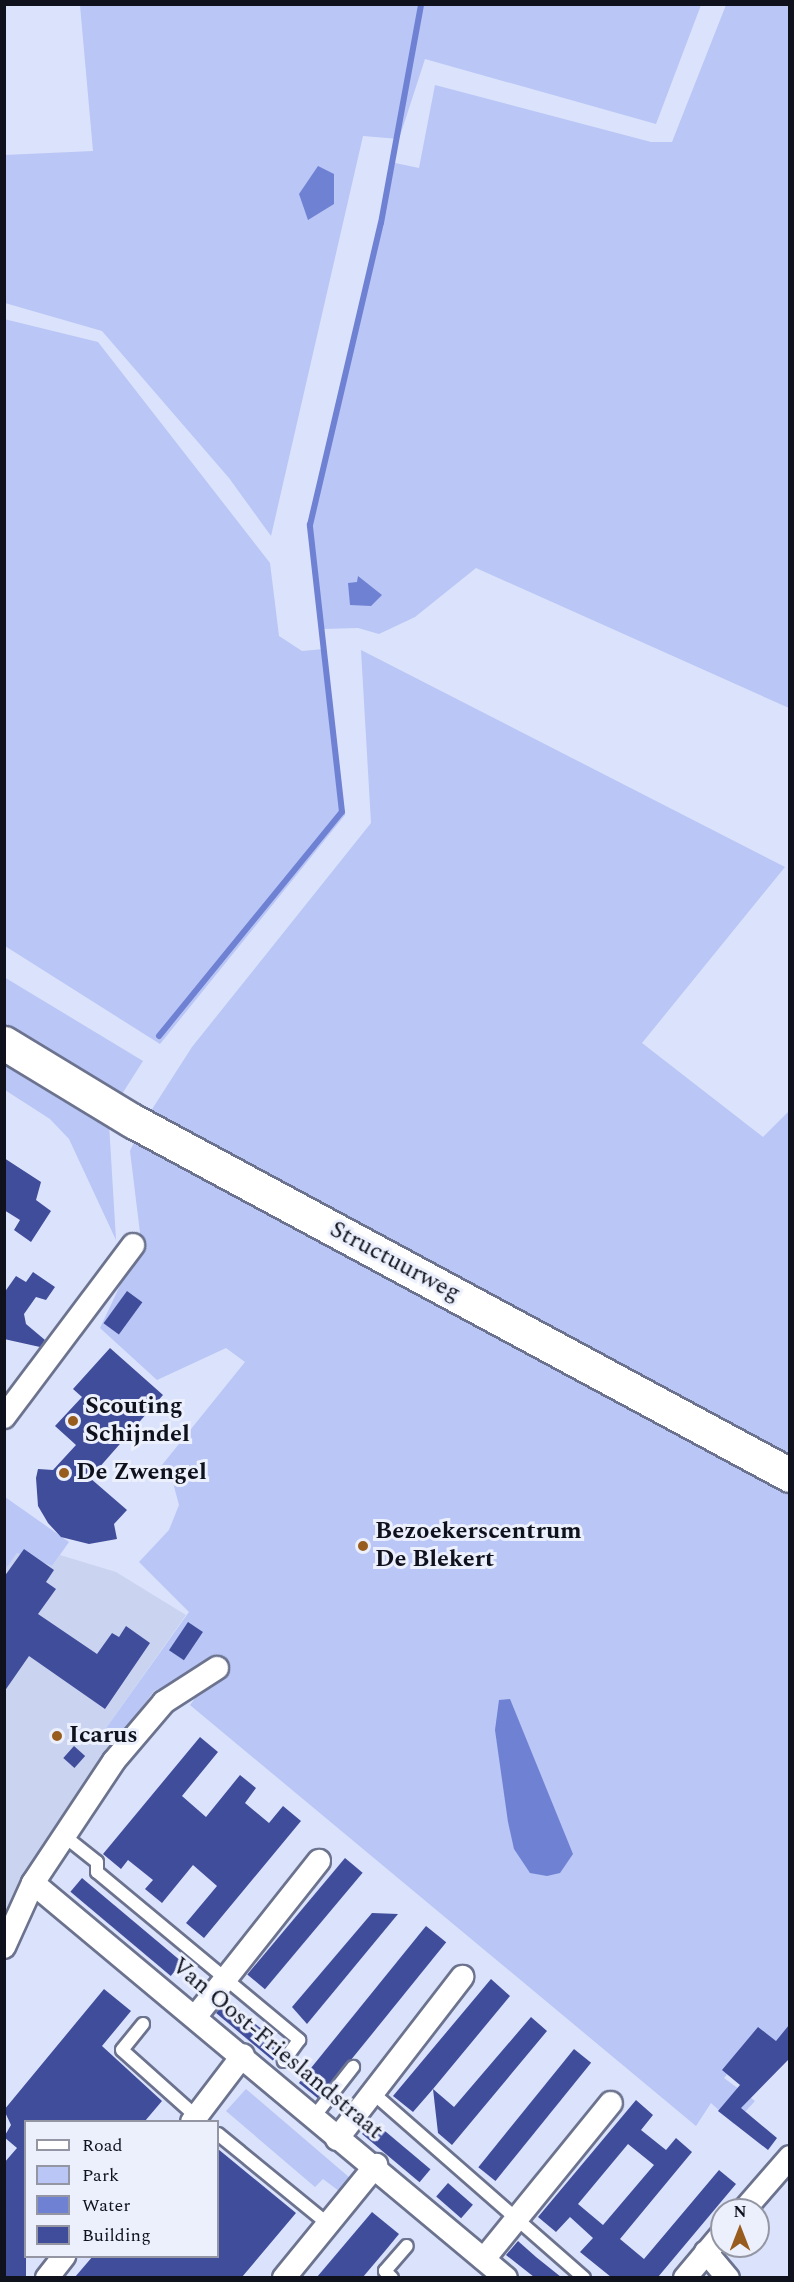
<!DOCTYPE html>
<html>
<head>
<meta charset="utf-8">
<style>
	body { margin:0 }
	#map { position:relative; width:794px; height:2282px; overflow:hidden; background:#dbe2fb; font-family:Spectral,serif }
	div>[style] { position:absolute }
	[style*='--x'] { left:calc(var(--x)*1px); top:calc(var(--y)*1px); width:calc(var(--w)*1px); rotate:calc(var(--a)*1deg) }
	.built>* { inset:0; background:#cad3f0 }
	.green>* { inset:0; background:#b9c6f6 }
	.water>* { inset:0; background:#6f81d2 }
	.stream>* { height:6px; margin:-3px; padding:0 3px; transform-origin:3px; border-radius:3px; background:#6f81d2 }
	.building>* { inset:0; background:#404d9a; transform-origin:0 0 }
	.roads { filter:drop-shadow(2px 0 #6c738e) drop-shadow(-2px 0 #6c738e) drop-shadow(0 2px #6c738e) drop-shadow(0 -2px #6c738e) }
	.lane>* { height:12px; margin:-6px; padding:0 6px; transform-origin:6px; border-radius:6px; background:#fff }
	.street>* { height:22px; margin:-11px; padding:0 11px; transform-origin:11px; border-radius:11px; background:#fff }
	.secondary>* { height:33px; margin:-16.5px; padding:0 16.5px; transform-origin:16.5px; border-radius:16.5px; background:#fff }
	.dots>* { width:16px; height:16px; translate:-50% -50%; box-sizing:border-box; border:3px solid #ecf0fd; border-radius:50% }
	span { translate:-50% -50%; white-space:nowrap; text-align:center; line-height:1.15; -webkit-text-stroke:6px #ecf0fd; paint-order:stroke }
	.street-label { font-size:24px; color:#0f121c }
	.poi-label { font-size:24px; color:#0f121c; font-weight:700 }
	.left { translate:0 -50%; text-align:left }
	.frame { position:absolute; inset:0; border:6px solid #0f121c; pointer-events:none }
	.legend { position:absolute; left:24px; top:2120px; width:195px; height:138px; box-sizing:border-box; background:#ecf0fd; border:2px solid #9497a3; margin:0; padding:8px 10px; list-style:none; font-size:18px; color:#0f121c }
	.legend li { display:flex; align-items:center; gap:12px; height:30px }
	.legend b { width:30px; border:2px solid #9497a3 }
	.north { position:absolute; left:710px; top:2198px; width:60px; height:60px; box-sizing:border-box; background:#ecf0fd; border:2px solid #9497a3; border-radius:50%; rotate:0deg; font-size:16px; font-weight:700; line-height:24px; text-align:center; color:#0f121c }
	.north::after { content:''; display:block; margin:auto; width:21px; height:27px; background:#985d1e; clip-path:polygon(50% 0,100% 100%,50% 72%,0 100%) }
</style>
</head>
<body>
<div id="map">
	<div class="built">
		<i style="clip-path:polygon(17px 1553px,52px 1566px,60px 1555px,116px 1572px,186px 1615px,104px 1731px,117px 1741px,46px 1841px,5px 1917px,5px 1570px)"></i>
	</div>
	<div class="green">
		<i style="clip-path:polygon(80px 5px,701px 5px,656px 124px,425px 59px,399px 139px,363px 136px,271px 536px,229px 478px,102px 331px,5px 303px,5px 155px,93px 151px)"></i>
		<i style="clip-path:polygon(726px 5px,789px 5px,789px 708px,476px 568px,415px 617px,379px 634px,358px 628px,321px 629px,310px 527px,395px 163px,419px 168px,435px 85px,651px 142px,672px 142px)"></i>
		<i style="clip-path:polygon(4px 319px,98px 342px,270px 563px,279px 636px,302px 651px,324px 649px,345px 815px,160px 1044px,5px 946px)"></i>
		<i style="clip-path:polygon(361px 650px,785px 867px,642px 1043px,763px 1137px,789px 1111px,789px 1460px,149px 1114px,192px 1047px,371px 823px)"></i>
		<i style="clip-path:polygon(4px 977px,143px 1061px,122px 1094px,5px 1028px)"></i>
		<i style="clip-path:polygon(4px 1058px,109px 1124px,116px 1240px,69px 1139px,50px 1119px,5px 1090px)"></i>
		<i style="clip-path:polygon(137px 1136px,789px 1488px,789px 2055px,762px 2032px,724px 2078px,755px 2101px,734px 2124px,711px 2103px,696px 2126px,190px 1705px,217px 1669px,154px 1691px,117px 1741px,104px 1731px,189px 1612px,139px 1562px,169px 1530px,179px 1505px,172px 1479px,162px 1465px,245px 1362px,226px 1348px,157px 1380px,100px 1328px,141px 1241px,130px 1151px)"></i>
		<i style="clip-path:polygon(5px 1497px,69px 1542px,52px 1566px,17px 1553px,5px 1570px)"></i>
		<i style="clip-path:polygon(246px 2089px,350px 2178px,339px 2191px,323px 2179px,315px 2187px,226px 2111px)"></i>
	</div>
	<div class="water">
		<i style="clip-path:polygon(318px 166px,334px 174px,334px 204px,308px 220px,299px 194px)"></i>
		<i style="clip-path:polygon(358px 576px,382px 595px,371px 606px,350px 605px,348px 583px,357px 582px)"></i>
		<i style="clip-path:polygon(510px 1699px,573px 1854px,560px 1873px,547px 1876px,530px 1873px,514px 1849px,508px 1822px,495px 1730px,499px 1700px)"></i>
	</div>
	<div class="stream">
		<i style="--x:159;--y:1036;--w:289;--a:-50.8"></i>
		<i style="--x:342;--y:812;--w:289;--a:-96.4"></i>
		<i style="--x:310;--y:525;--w:310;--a:-76.8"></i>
		<i style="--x:381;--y:223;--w:223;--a:-79.6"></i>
	</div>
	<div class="building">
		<i style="clip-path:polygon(4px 1158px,41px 1182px,36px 1200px,51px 1211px,31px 1242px,14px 1230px,20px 1220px,4px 1210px)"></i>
		<i style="clip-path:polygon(33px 1272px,55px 1287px,46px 1300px,36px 1297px,24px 1314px,26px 1324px,45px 1340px,40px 1347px,4px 1339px,4px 1293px,16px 1276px,26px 1282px)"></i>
		<i style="left:127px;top:1291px;width:19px;height:40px;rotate:36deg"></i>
		<i style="clip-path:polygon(110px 1348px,163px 1395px,90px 1478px,127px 1510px,114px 1524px,117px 1539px,89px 1544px,61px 1537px,48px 1523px,38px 1506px,36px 1478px,38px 1469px,53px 1470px,76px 1445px,55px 1426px,82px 1397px,73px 1389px)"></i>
		<i style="clip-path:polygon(24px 1549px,54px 1570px,46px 1582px,56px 1589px,38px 1614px,97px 1654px,112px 1633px,119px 1637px,126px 1626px,150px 1643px,105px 1709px,29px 1656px,4px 1692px,4px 1577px)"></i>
		<i style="left:188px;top:1622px;width:18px;height:34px;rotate:34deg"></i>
		<i style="clip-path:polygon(200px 1737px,218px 1752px,182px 1796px,206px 1817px,240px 1775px,256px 1788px,245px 1803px,269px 1823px,283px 1806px,301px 1821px,204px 1938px,186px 1923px,217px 1886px,193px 1865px,162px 1903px,145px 1889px,153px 1880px,128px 1860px,121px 1869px,103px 1854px)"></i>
		<i style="left:74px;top:1746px;width:15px;height:16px;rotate:42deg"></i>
		<i style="left:345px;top:1858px;width:23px;height:152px;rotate:40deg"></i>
		<i style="left:82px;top:1878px;width:131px;height:18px;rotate:40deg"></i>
		<i style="clip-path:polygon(372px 1913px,398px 1914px,307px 2024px,292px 2007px)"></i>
		<i style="left:426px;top:1926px;width:26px;height:202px;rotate:39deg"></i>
		<i style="clip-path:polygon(491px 1979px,510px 1996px,433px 2089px,454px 2107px,531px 2017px,547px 2031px,452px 2145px,438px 2133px,433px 2089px,413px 2112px,393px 2096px)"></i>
		<i style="clip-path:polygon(104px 1989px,131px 2011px,102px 2046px,162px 2101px,145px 2121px,26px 2121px,26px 2277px,4px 2277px,4px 2163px,17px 2148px,4px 2137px,11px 2125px,4px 2110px)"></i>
		<i style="left:227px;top:2000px;width:74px;height:17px;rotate:40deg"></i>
		<i style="clip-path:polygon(789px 2025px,789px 2059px,741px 2108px,777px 2138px,768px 2150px,718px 2111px,740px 2085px,722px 2070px,758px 2027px,776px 2041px)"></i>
		<i style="left:574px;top:2049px;width:22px;height:152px;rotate:39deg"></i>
		<i style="clip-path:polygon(evenodd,636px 2100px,653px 2115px,641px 2130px,666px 2150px,676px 2138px,692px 2152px,620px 2239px,644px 2259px,719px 2170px,736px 2184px,658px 2277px,611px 2277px,580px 2252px,593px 2238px,570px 2217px,556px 2232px,538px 2217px,636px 2100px,628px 2144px,654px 2165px,603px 2225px,578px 2204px,628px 2144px)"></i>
		<i style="left:373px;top:2121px;width:75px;height:17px;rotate:40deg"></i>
		<i style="clip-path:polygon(218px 2149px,296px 2213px,242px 2277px,75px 2277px,93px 2256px,218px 2256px)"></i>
		<i style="left:448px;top:2183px;width:33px;height:18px;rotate:41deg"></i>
		<i style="clip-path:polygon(372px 2212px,399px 2234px,385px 2251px,363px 2277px,317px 2277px)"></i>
		<i style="clip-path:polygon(518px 2241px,536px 2257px,561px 2277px,534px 2277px,506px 2255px)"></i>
	</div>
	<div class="roads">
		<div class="lane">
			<i style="--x:63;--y:1835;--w:43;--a:38.5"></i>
			<i style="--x:97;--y:1862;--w:10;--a:90"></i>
			<i style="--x:97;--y:1872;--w:263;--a:39.7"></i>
			<i style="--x:299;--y:2040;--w:26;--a:126"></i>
			<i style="--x:143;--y:2024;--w:33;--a:129"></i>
			<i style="--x:122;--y:2050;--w:102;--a:41.8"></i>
			<i style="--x:374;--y:2094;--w:279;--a:41.2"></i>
			<i style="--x:313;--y:2118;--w:65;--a:-51.9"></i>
			<i style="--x:218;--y:2134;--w:144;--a:39.3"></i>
			<i style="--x:392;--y:2278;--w:10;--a:-135"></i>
			<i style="--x:385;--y:2271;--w:33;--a:-49"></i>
		</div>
		<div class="street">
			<i style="--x:4;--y:1417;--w:215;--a:-53.1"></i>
			<i style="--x:33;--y:1883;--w:616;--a:39.87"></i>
			<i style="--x:4;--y:1947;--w:70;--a:-65.6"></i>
			<i style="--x:33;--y:1883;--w:146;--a:-56.4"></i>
			<i style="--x:114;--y:1761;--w:77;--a:-49.7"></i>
			<i style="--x:164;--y:1702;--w:63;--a:-32.7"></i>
			<i style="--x:196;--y:2016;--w:198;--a:-51.6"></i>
			<i style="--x:192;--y:2122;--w:84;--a:-52.7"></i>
			<i style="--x:337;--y:2139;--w:205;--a:-52.3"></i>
			<i style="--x:744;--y:2210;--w:70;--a:-49"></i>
			<i style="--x:706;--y:2252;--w:34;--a:50"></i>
			<i style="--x:484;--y:2259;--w:201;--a:-50.9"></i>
			<i style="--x:47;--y:2278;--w:28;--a:-52"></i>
			<i style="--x:284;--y:2278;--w:146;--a:-50.8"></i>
			<i style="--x:685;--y:2278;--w:57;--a:-49.9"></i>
		</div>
		<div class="secondary">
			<i style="--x:4;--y:1043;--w:151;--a:31.2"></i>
			<i style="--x:133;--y:1121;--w:746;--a:28.32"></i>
		</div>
	</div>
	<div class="dots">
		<i style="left:73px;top:1421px;background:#985d1e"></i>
		<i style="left:64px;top:1473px;background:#985d1e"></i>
		<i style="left:363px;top:1546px;background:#985d1e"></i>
		<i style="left:57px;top:1736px;background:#985d1e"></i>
	</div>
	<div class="street-label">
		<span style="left:395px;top:1262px;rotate:28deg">Structuurweg</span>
		<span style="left:277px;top:2049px;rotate:40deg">Van Oost-Frieslandstraat</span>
	</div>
	<div class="poi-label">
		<span class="left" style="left:85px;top:1421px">Scouting<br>Schijndel</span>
		<span class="left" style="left:76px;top:1473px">De Zwengel</span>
		<span class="left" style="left:375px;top:1546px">Bezoekerscentrum<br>De Blekert</span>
		<span class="left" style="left:69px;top:1736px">Icarus</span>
	</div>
	<div class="frame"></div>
	<ul class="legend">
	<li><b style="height:8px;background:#fff"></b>Road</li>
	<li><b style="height:16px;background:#b9c6f6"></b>Park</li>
	<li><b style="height:16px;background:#6f81d2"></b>Water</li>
	<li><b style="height:16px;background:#404d9a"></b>Building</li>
	</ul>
	<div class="north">N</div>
</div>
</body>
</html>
